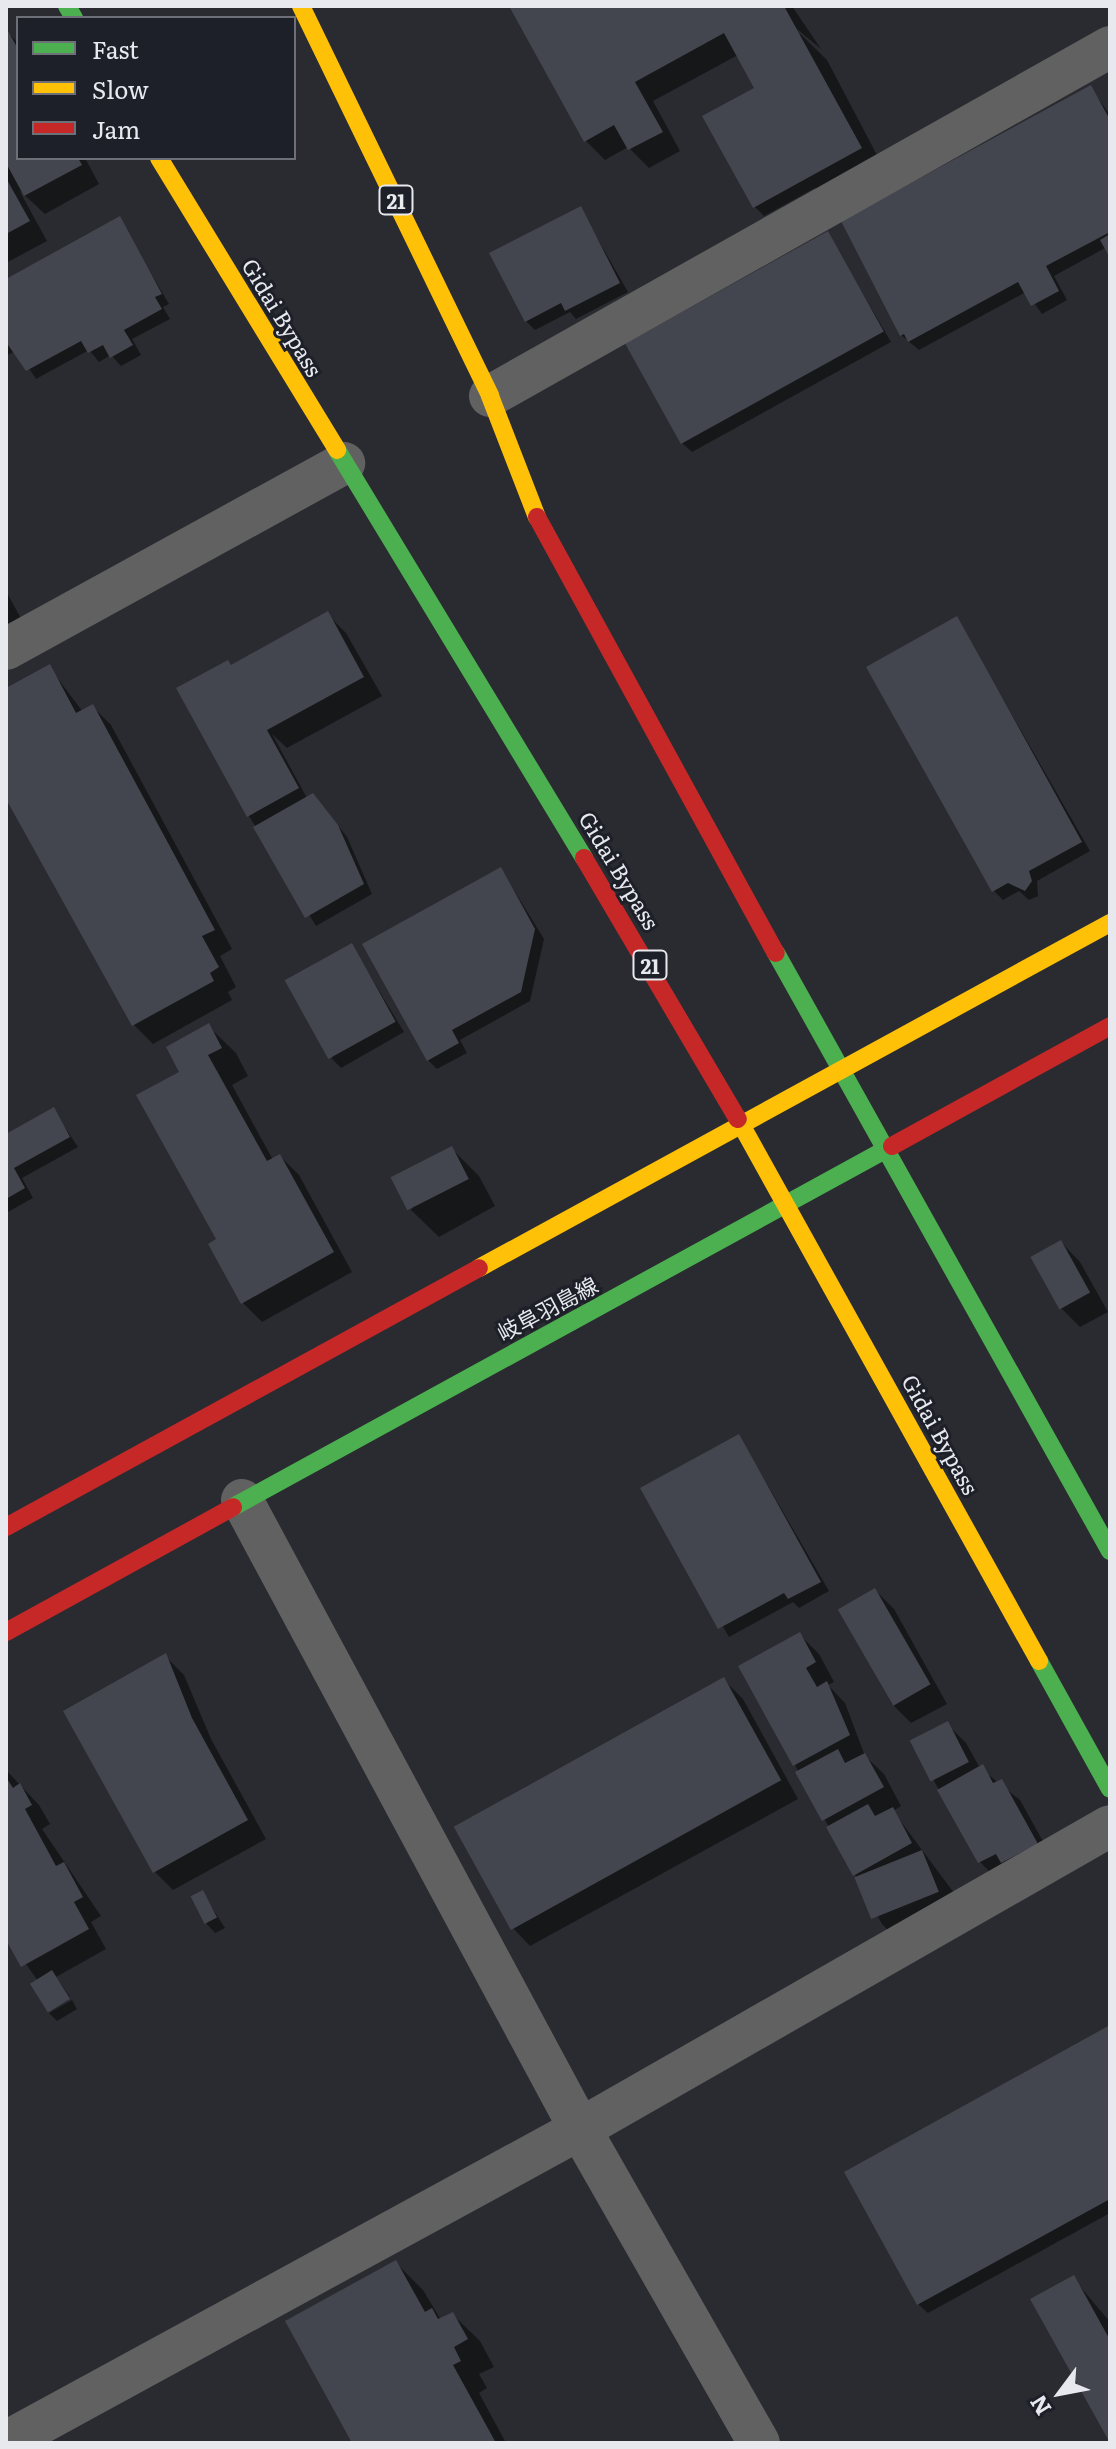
<!DOCTYPE html>
<html>
<head>
<meta charset="utf-8">
<style>
	body { margin:0 }
	#map { position:relative; width:1116px; height:2449px; overflow:hidden; background:#2a2b30; font-family:Literata,"Noto Sans JP",serif }
	div>[style] { position:absolute }
	[style*='--x'] { left:calc(var(--x)*1px); top:calc(var(--y)*1px); width:calc(var(--w)*1px); rotate:calc(var(--a)*1deg) }
	.shadow>* { inset:0; background:#0007 }
	.building>* { inset:0; background:#44464f; transform-origin:0 0 }
	.street>* { height:42px; margin:-21px; padding:0 21px; transform-origin:21px; border-radius:21px; background:#616161 }
	.fast>* { height:18px; margin:-9px; padding:0 9px; transform-origin:9px; border-radius:9px; background:#4caf50 }
	.slow>* { height:18px; margin:-9px; padding:0 9px; transform-origin:9px; border-radius:9px; background:#ffc107 }
	.jam>* { height:18px; margin:-9px; padding:0 9px; transform-origin:9px; border-radius:9px; background:#c62828 }
	span { translate:-50% -50%; white-space:nowrap; text-align:center; line-height:1.15; -webkit-text-stroke:6px #1e2029; paint-order:stroke }
	.shield-label span { padding:2px 6px; background:#1e2029; border:2px solid; border-radius:6px; -webkit-text-stroke-width:0 }
	.shield-label { font-size:20px; color:#e7e9ef; font-weight:700 }
	.street-label { font-size:22px; color:#e7e9ef }
	.frame { position:absolute; inset:0; border:8px solid #e7e9ef; pointer-events:none }
	.legend { position:absolute; left:16px; top:16px; width:280px; height:144px; box-sizing:border-box; background:#1e2029; border:2px solid #6e7078; margin:0; padding:10px 14px; list-style:none; font-size:24px; color:#e7e9ef }
	.legend li { display:flex; align-items:center; gap:16px; height:40px }
	.legend b { width:40px; border:2px solid #6e7078 }
	.north { position:absolute; left:1020px; top:2353px; width:80px; height:80px; -webkit-text-stroke:6px #1e2029; paint-order:stroke; rotate:238deg; font-size:22px; font-weight:700; line-height:32px; text-align:center; color:#e7e9ef }
	.north::after { content:''; display:block; margin:auto; width:28px; height:36px; background:#e7e9ef; clip-path:polygon(50% 0,100% 100%,50% 72%,0 100%) }
</style>
</head>
<body>
<div id="map">
	<div class="shadow">
		<i style="clip-path:polygon(511px 6px,792px 6px,821px 49px,786px 20px,827px 60px,888px 176px,834px 206px,815px 188px,764px 216px,755px 207px,757px 89px,738px 55px,653px 101px,680px 151px,649px 168px,628px 147px,605px 160px,586px 141px)"></i>
		<i style="clip-path:polygon(8px 33px,18px 43px,18px 158px,85px 158px,99px 184px,45px 214px,19px 190px,47px 241px,6px 263px)"></i>
		<i style="clip-path:polygon(1090px 87px,1110px 115px,1110px 253px,1107px 247px,1054px 276px,1067px 300px,1042px 314px,1026px 292px,919px 350px,901px 335px)"></i>
		<i style="clip-path:polygon(580px 208px,628px 292px,576px 319px,570px 312px,535px 330px,526px 321px)"></i>
		<i style="clip-path:polygon(119px 219px,169px 304px,163px 307px,170px 319px,132px 339px,141px 355px,121px 366px,111px 355px,99px 362px,89px 350px,36px 379px,17px 350px,6px 356px,6px 281px)"></i>
		<i style="clip-path:polygon(827px 233px,891px 342px,692px 452px,682px 443px)"></i>
		<i style="clip-path:polygon(6px 591px,30px 635px,6px 649px)"></i>
		<i style="clip-path:polygon(327px 614px,346px 633px,382px 696px,287px 748px,272px 734px,307px 798px,322px 805px,347px 837px,372px 894px,316px 926px,249px 816px,232px 666px)"></i>
		<i style="clip-path:polygon(957px 619px,1090px 851px,1037px 881px,1038px 896px,1029px 900px,1019px 891px,1003px 900px,994px 891px)"></i>
		<i style="clip-path:polygon(49px 667px,83px 712px,92px 706px,111px 725px,232px 949px,220px 956px,236px 987px,228px 992px,232px 1000px,153px 1044px,134px 1025px,6px 795px,6px 691px)"></i>
		<i style="clip-path:polygon(501px 869px,544px 939px,530px 1001px,460px 1040px,467px 1053px,437px 1069px,428px 1060px)"></i>
		<i style="clip-path:polygon(352px 946px,404px 1032px,341px 1068px,332px 1059px)"></i>
		<i style="clip-path:polygon(208px 1026px,236px 1053px,248px 1076px,232px 1085px,273px 1160px,280px 1156px,299px 1175px,352px 1272px,262px 1322px,243px 1303px,210px 1245px,219px 1240px,182px 1072px)"></i>
		<i style="clip-path:polygon(53px 1110px,78px 1147px,22px 1178px,33px 1198px,6px 1213px,6px 1136px)"></i>
		<i style="clip-path:polygon(452px 1149px,479px 1176px,495px 1206px,439px 1237px,411px 1210px)"></i>
		<i style="clip-path:polygon(1061px 1242px,1080px 1262px,1108px 1312px,1080px 1327px,1061px 1308px)"></i>
		<i style="clip-path:polygon(739px 1436px,829px 1591px,799px 1608px,793px 1602px,729px 1637px,643px 1489px)"></i>
		<i style="clip-path:polygon(875px 1590px,894px 1609px,947px 1704px,911px 1723px,892px 1704px,840px 1610px)"></i>
		<i style="clip-path:polygon(800px 1635px,819px 1654px,834px 1682px,828px 1685px,845px 1703px,865px 1756px,884px 1774px,901px 1806px,893px 1811px,963px 1905px,909px 1952px,882px 1924px,795px 1765px)"></i>
		<i style="clip-path:polygon(165px 1656px,184px 1675px,211px 1739px,266px 1839px,173px 1890px,154px 1871px)"></i>
		<i style="clip-path:polygon(724px 1680px,743px 1699px,798px 1799px,530px 1946px,512px 1927px,456px 1827px)"></i>
		<i style="clip-path:polygon(947px 1724px,966px 1743px,980px 1768px,1020px 1800px,1055px 1863px,999px 1881px,980px 1862px,934px 1781px)"></i>
		<i style="clip-path:polygon(6px 1770px,39px 1805px,50px 1824px,42px 1829px,101px 1916px,91px 1922px,106px 1949px,56px 1977px,70px 1997px,47px 2010px,38px 1981px,6px 1936px)"></i>
		<i style="clip-path:polygon(202px 1892px,225px 1928px,215px 1933px,206px 1923px)"></i>
		<i style="clip-path:polygon(72px 2000px,77px 2009px,57px 2021px,49px 2013px)"></i>
		<i style="clip-path:polygon(1110px 2027px,1110px 2213px,928px 2313px,918px 2304px)"></i>
		<i style="clip-path:polygon(395px 2262px,423px 2290px,441px 2320px,452px 2314px,480px 2341px,494px 2367px,479px 2374px,487px 2388px,479px 2393px,506px 2443px,354px 2443px)"></i>
		<i style="clip-path:polygon(1073px 2278px,1110px 2322px,1110px 2439px)"></i>
	</div>
	<div class="building">
		<i style="clip-path:polygon(509px 6px,784px 6px,862px 148px,753px 208px,702px 116px,754px 88px,724px 33px,635px 82px,663px 132px,628px 150px,614px 125px,584px 142px)"></i>
		<i style="clip-path:polygon(8px 31px,18px 49px,18px 158px,78px 158px,82px 165px,24px 196px,6px 163px)"></i>
		<i style="clip-path:polygon(1091px 85px,1110px 120px,1110px 232px,1046px 266px,1059px 291px,1031px 306px,1018px 282px,908px 342px,904px 334px,900px 336px,841px 221px)"></i>
		<i style="clip-path:polygon(6px 178px,30px 221px,6px 234px)"></i>
		<i style="clip-path:polygon(581px 206px,620px 283px,565px 311px,561px 303px,525px 322px,489px 253px)"></i>
		<i style="clip-path:polygon(120px 216px,162px 294px,155px 297px,162px 309px,124px 330px,133px 345px,110px 358px,103px 345px,88px 353px,81px 341px,26px 371px,6px 342px,6px 279px)"></i>
		<i style="left:828px;top:231px;width:115px;height:232px;rotate:61deg"></i>
		<i style="clip-path:polygon(1110px 234px,1110px 258px,1100px 240px)"></i>
		<i style="clip-path:polygon(328px 611px,364px 677px,267px 730px,299px 788px,247px 817px,176px 688px,228px 660px,231px 665px)"></i>
		<i style="clip-path:polygon(957px 616px,1082px 842px,1029px 871px,1032px 881px,1025px 891px,1008px 883px,992px 892px,866px 667px)"></i>
		<i style="clip-path:polygon(50px 664px,76px 713px,93px 704px,215px 930px,202px 936px,219px 967px,210px 973px,214px 981px,132px 1026px,6px 799px,6px 688px)"></i>
		<i style="clip-path:polygon(313px 793px,338px 825px,364px 884px,305px 918px,253px 827px)"></i>
		<i style="clip-path:polygon(501px 867px,535px 929px,521px 992px,452px 1030px,459px 1043px,427px 1061px,362px 944px)"></i>
		<i style="left:352px;top:943px;width:90px;height:77px;rotate:61deg"></i>
		<i style="clip-path:polygon(209px 1023px,222px 1048px,208px 1055px,267px 1161px,280px 1154px,334px 1252px,241px 1304px,208px 1244px,216px 1239px,136px 1095px,179px 1072px,166px 1047px)"></i>
		<i style="clip-path:polygon(54px 1107px,70px 1137px,14px 1168px,25px 1188px,6px 1199px,6px 1134px)"></i>
		<i style="left:452px;top:1146px;width:37px;height:69px;rotate:63deg"></i>
		<i style="left:1061px;top:1240px;width:60px;height:35px;rotate:61deg"></i>
		<i style="clip-path:polygon(739px 1434px,821px 1582px,788px 1599px,784px 1593px,718px 1629px,640px 1488px)"></i>
		<i style="left:875px;top:1588px;width:111px;height:43px;rotate:60deg"></i>
		<i style="clip-path:polygon(800px 1632px,816px 1662px,806px 1668px,817px 1687px,827px 1681px,850px 1735px,793px 1766px,738px 1666px)"></i>
		<i style="clip-path:polygon(166px 1653px,192px 1718px,248px 1820px,153px 1873px,63px 1711px)"></i>
		<i style="left:724px;top:1677px;width:118px;height:309px;rotate:61deg"></i>
		<i style="left:948px;top:1721px;width:46px;height:43px;rotate:63deg"></i>
		<i style="clip-path:polygon(838px 1749px,845px 1763px,865px 1753px,884px 1787px,822px 1821px,795px 1772px)"></i>
		<i style="clip-path:polygon(983px 1764px,993px 1783px,1002px 1779px,1038px 1844px,1001px 1863px,996px 1854px,978px 1863px,937px 1790px)"></i>
		<i style="clip-path:polygon(6px 1777px,13px 1788px,20px 1783px,32px 1805px,25px 1809px,56px 1866px,64px 1862px,83px 1897px,74px 1902px,89px 1929px,21px 1967px,6px 1940px)"></i>
		<i style="clip-path:polygon(868px 1804px,875px 1816px,893px 1807px,912px 1843px,853px 1876px,826px 1827px)"></i>
		<i style="left:922px;top:1850px;width:45px;height:73px;rotate:68deg"></i>
		<i style="left:203px;top:1890px;width:31px;height:14px;rotate:63deg"></i>
		<i style="left:52px;top:1970px;width:34px;height:26px;rotate:58deg"></i>
		<i style="clip-path:polygon(1110px 2025px,1110px 2199px,917px 2305px,844px 2172px)"></i>
		<i style="clip-path:polygon(396px 2260px,425px 2312px,432px 2308px,438px 2319px,453px 2312px,468px 2339px,454px 2347px,461px 2361px,453px 2365px,496px 2443px,352px 2443px,285px 2321px)"></i>
		<i style="clip-path:polygon(1074px 2275px,1110px 2340px,1110px 2443px,1030px 2299px)"></i>
	</div>
	<div class="street">
		<i style="--x:490;--y:396;--w:711;--a:-29.38"></i>
		<i style="--x:6;--y:649;--w:386;--a:-28.8"></i>
		<i style="--x:242;--y:1500;--w:714;--a:61.75"></i>
		<i style="--x:580;--y:2129;--w:361;--a:60.3"></i>
		<i style="--x:6;--y:2442;--w:654;--a:-28.6"></i>
		<i style="--x:580;--y:2129;--w:610;--a:-29.76"></i>
	</div>
	<div class="fast">
		<i style="--x:67;--y:6;--w:14;--a:60"></i>
		<i style="--x:337;--y:450;--w:477;--a:58.8"></i>
		<i style="--x:776;--y:953;--w:685;--a:60.82"></i>
		<i style="--x:233;--y:1507;--w:751;--a:-28.71"></i>
		<i style="--x:1039;--y:1661;--w:146;--a:61"></i>
	</div>
	<div class="slow">
		<i style="--x:301;--y:6;--w:433;--a:64.1"></i>
		<i style="--x:490;--y:396;--w:130;--a:68.8"></i>
		<i style="--x:159;--y:158;--w:342;--a:58.6"></i>
		<i style="--x:738;--y:1119;--w:620;--a:60.95"></i>
		<i style="--x:479;--y:1268;--w:719;--a:-28.67"></i>
	</div>
	<div class="jam">
		<i style="--x:537;--y:517;--w:497;--a:61.3"></i>
		<i style="--x:584;--y:858;--w:303;--a:59.5"></i>
		<i style="--x:892;--y:1146;--w:249;--a:-28.8"></i>
		<i style="--x:6;--y:1527;--w:539;--a:-28.7"></i>
		<i style="--x:6;--y:1632;--w:259;--a:-28.8"></i>
	</div>
	<div class="shield-label">
		<span style="left:396px;top:200px">21</span>
		<span style="left:650px;top:965px">21</span>
	</div>
	<div class="street-label">
		<span style="left:283px;top:317px;rotate:59deg">Gidai Bypass</span>
		<span style="left:620px;top:870px;rotate:59deg">Gidai Bypass</span>
		<span style="left:547px;top:1308px;rotate:-28deg">岐阜羽島線</span>
		<span style="left:941px;top:1434px;rotate:61deg">Gidai Bypass</span>
	</div>
	<div class="frame"></div>
	<ul class="legend">
	<li><b style="height:10px;background:#4caf50"></b>Fast</li>
	<li><b style="height:10px;background:#ffc107"></b>Slow</li>
	<li><b style="height:10px;background:#c62828"></b>Jam</li>
	</ul>
	<div class="north">N</div>
</div>
</body>
</html>
